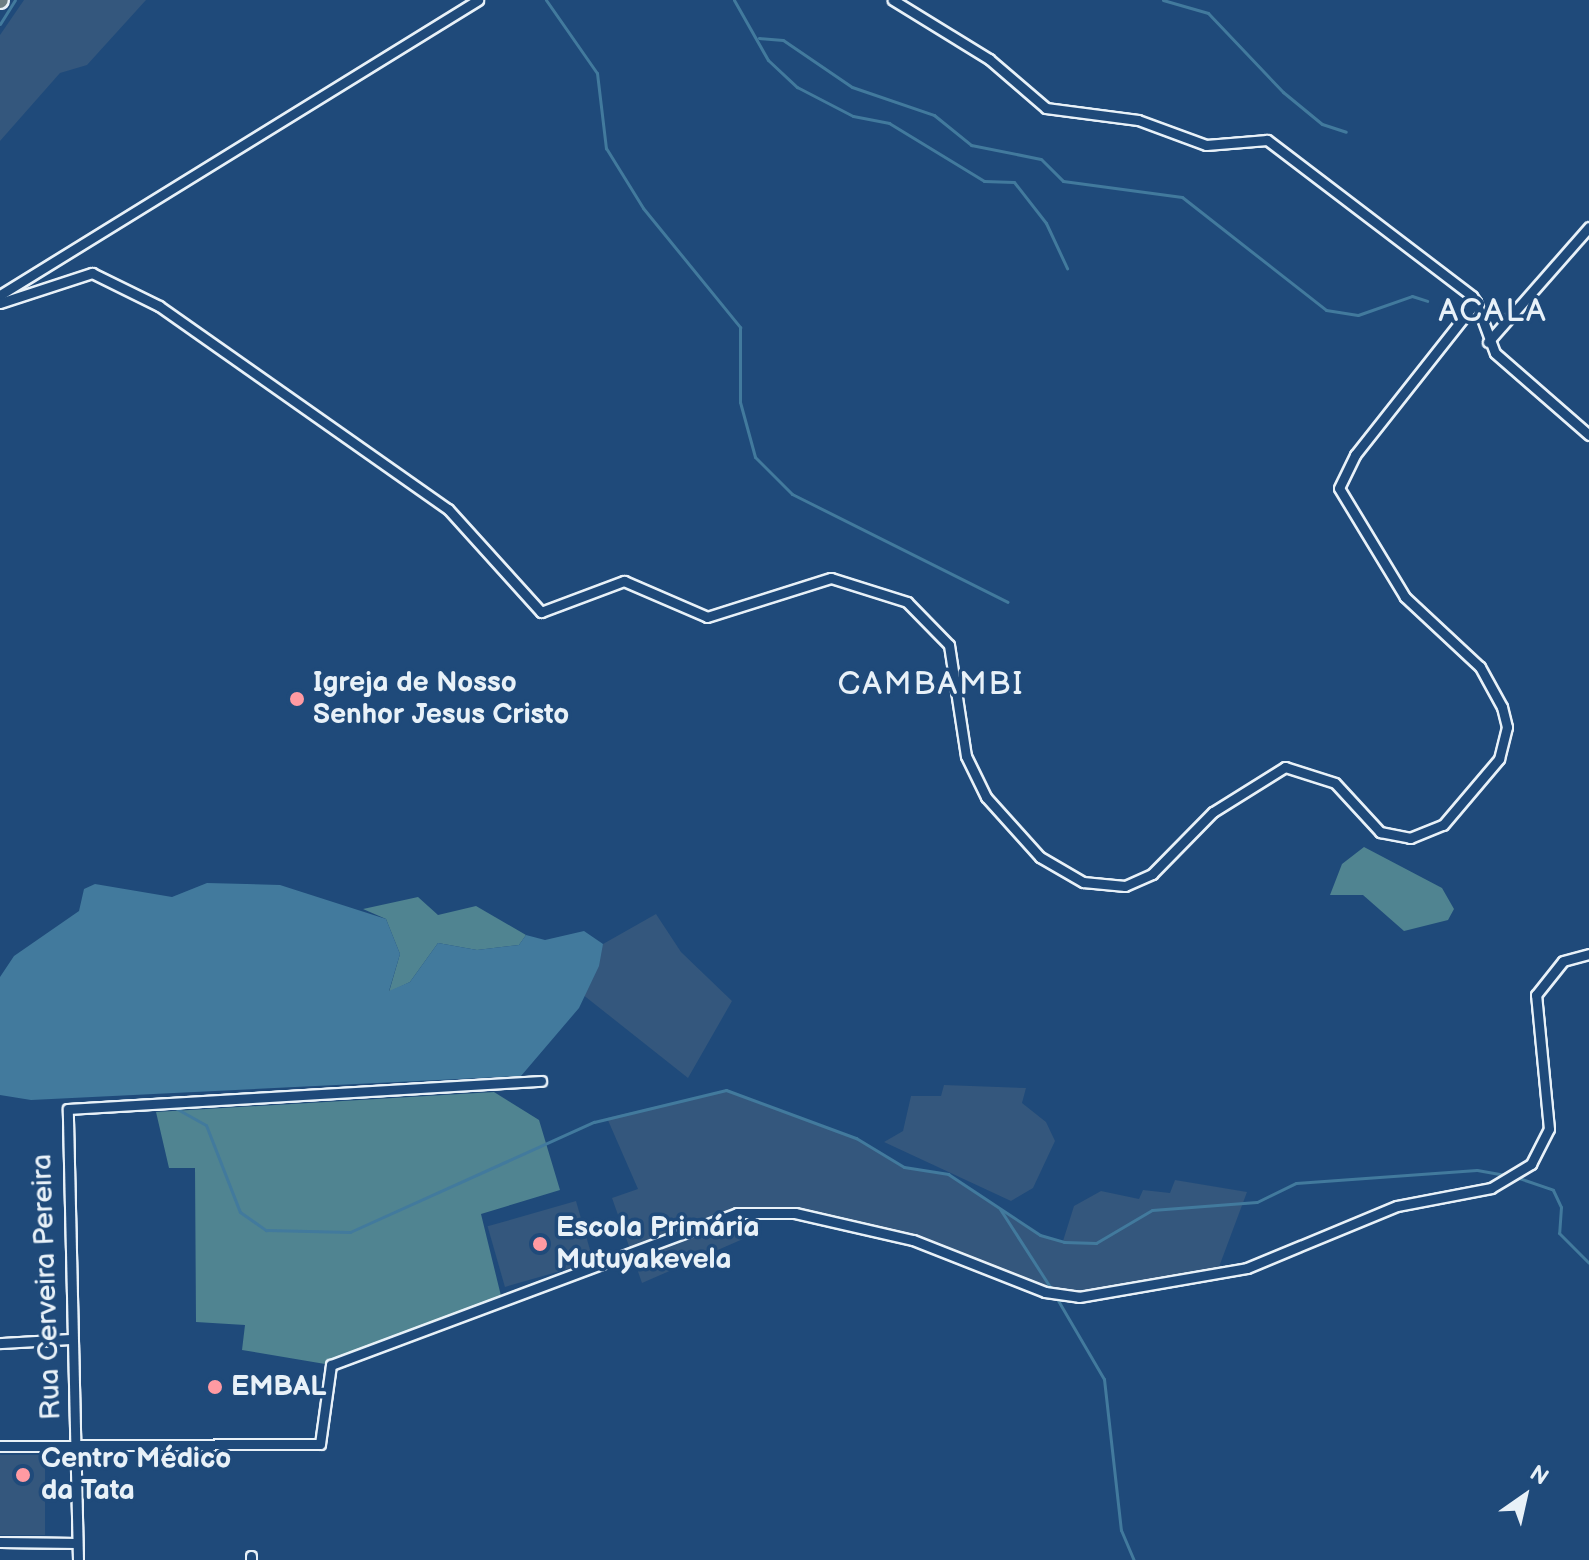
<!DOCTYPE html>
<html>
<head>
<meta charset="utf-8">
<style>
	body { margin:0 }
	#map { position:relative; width:1589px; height:1560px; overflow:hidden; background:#1f4a7a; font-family:"Balsamiq Sans",sans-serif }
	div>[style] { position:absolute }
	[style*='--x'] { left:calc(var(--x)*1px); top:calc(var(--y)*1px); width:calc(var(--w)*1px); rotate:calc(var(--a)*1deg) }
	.built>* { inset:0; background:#34577d; transform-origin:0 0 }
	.green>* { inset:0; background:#508491 }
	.water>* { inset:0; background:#427a9d }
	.stream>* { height:3px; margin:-1.5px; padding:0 1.5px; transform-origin:1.5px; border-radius:1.5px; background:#427a9d }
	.roads { filter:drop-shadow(2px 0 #e8f1f8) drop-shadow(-2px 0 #e8f1f8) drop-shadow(0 2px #e8f1f8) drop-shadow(0 -2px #e8f1f8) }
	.minor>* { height:9px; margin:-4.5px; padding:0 4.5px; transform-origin:4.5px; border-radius:4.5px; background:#1f4a7a }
	.highway>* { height:14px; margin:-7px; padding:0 7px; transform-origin:7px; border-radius:7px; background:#6d7e84 }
	.dots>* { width:22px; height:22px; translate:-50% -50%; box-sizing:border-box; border:4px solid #1f4a7a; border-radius:50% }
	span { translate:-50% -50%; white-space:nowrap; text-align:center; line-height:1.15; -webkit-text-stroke:7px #1f4a7a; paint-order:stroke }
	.poi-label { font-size:28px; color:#e8f1f8; font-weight:700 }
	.left { translate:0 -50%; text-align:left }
	.street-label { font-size:28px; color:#e8f1f8 }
	.quarter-label { font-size:32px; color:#e8f1f8; letter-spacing:2px }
	.north { position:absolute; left:1485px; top:1456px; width:80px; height:80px; -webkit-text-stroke:6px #1f4a7a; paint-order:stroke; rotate:34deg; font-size:22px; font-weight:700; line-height:32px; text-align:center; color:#e8f1f8 }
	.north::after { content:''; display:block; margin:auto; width:28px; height:36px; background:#e8f1f8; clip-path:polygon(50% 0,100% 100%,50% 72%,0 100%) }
</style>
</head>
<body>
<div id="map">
	<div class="built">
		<i style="clip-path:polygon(24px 0,146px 0,87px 65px,60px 73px,0 141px,0 35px)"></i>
		<i style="clip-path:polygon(656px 914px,681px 952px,732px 1001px,688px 1078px,582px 994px,603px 944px)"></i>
		<i style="clip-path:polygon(944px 1085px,1026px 1088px,1022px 1103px,1046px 1122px,1055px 1141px,1033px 1188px,1011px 1201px,884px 1142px,903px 1131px,911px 1096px,941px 1096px)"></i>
		<i style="clip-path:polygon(726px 1090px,856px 1138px,904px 1167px,948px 1174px,1040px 1235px,1063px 1241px,1074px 1206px,1101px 1191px,1139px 1199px,1143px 1190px,1170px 1193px,1175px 1180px,1247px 1192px,1216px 1275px,1173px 1287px,1055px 1295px,940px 1248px,795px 1213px,737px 1213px,743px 1239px,642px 1283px,612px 1198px,638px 1189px,607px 1118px)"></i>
		<i style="left:576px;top:1201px;width:63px;height:92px;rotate:74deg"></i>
		<i style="left:0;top:1455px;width:45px;height:80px"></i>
	</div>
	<div class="green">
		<i style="clip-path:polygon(1364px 847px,1442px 888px,1454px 909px,1448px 920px,1404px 931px,1363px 895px,1330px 895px,1342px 864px)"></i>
		<i style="clip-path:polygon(418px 897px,438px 915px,476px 906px,526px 935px,519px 945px,477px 950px,438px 943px,410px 982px,389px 992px,400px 954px,386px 919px,363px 909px)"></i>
		<i style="clip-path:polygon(494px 1092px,539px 1120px,560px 1190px,481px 1214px,502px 1300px,331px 1365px,242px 1350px,245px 1325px,196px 1322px,195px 1168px,169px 1168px,156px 1112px)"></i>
	</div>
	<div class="water">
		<i style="clip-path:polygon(207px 883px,280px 885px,386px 919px,400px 954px,389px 991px,410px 982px,438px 943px,477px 950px,519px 945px,526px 935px,545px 940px,584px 931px,603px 944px,599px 966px,579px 1008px,521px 1076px,31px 1100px,0 1095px,0 977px,14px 956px,79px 911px,84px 889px,95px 884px,172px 897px)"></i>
	</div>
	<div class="stream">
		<i style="--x:546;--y:0;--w:89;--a:55.1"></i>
		<i style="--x:597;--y:73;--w:76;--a:83.2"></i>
		<i style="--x:606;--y:148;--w:70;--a:58.3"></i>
		<i style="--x:643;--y:208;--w:154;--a:50.8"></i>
		<i style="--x:740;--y:327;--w:75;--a:90"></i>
		<i style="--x:740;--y:402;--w:57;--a:74.7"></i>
		<i style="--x:755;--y:457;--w:52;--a:45"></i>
		<i style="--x:792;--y:494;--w:241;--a:26.6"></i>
		<i style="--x:734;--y:0;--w:69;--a:60.5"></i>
		<i style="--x:768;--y:60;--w:40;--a:43"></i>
		<i style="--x:797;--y:87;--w:63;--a:27.4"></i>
		<i style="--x:853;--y:116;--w:37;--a:11"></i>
		<i style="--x:889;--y:123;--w:111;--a:31.4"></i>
		<i style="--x:984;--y:181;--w:30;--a:2"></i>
		<i style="--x:1014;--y:182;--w:52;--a:52"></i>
		<i style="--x:1046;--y:223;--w:50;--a:65"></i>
		<i style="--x:1163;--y:0;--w:47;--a:16.1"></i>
		<i style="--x:1208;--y:13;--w:109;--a:46.5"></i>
		<i style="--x:1283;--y:92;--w:50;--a:39.4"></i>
		<i style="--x:1322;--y:124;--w:25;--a:18"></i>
		<i style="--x:0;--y:24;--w:28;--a:-58"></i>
		<i style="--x:759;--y:38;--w:24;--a:5"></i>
		<i style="--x:783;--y:40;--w:83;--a:34.3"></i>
		<i style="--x:852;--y:87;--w:87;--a:18.9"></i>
		<i style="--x:934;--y:115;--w:48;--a:39"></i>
		<i style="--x:971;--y:145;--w:71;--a:11.3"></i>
		<i style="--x:1041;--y:159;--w:31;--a:45"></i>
		<i style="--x:1063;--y:181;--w:120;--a:7.7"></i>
		<i style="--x:1182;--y:197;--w:183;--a:38.1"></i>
		<i style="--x:1326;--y:310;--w:32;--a:9"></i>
		<i style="--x:1358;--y:315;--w:57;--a:-19.4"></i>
		<i style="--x:1412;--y:296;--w:16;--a:18"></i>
		<i style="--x:170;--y:1105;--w:41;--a:29.1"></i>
		<i style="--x:206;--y:1125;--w:93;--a:68.7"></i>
		<i style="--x:240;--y:1212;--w:32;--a:35"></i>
		<i style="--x:266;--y:1230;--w:84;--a:1.4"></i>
		<i style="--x:350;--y:1232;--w:268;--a:-24.3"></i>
		<i style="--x:594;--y:1122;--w:136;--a:-13.6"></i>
		<i style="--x:726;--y:1090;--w:139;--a:20.3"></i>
		<i style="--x:856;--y:1138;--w:56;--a:31.1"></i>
		<i style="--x:904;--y:1167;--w:45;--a:9"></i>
		<i style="--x:948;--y:1174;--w:110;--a:33.5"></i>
		<i style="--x:1040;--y:1235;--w:25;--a:16"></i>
		<i style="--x:1064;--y:1242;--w:32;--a:2"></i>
		<i style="--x:1096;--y:1243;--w:65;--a:-30.5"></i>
		<i style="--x:1152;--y:1210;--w:105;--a:-4.4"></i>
		<i style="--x:1257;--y:1202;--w:43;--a:-26"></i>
		<i style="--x:1296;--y:1183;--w:181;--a:-4.1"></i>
		<i style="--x:1477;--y:1170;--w:27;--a:10"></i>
		<i style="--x:1516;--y:1177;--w:39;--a:19"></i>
		<i style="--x:1553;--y:1190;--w:19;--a:65"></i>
		<i style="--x:1561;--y:1207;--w:26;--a:94"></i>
		<i style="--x:1559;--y:1233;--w:42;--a:45"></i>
		<i style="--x:1000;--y:1209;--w:96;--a:57.3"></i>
		<i style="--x:1056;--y:1297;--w:95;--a:59.7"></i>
		<i style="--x:1104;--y:1379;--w:152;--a:83.6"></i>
		<i style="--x:1121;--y:1530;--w:33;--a:67"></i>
	</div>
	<div class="roads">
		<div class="minor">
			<i style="--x:0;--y:295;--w:562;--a:-31.68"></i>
			<i style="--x:1476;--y:302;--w:54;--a:69.6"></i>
			<i style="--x:1495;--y:353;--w:125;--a:41.1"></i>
			<i style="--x:0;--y:303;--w:97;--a:-18.1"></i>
			<i style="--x:92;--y:273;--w:75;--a:26.2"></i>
			<i style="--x:159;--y:306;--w:353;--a:35.1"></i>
			<i style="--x:448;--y:509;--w:139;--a:47.9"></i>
			<i style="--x:541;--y:612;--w:89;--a:-20.5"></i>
			<i style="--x:624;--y:581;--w:90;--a:23.4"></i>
			<i style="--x:707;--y:617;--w:130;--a:-17.5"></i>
			<i style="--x:831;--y:578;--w:80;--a:17.5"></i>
			<i style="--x:907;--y:602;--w:60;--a:45.7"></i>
			<i style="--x:949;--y:645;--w:112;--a:81.3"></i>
			<i style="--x:966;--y:756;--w:46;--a:64"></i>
			<i style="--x:986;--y:797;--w:81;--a:48"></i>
			<i style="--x:1040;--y:857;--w:50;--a:30.2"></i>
			<i style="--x:1083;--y:882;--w:42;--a:5.4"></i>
			<i style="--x:1125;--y:886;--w:30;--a:-24"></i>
			<i style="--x:1152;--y:874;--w:87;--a:-45.5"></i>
			<i style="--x:1213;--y:812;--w:85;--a:-32"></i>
			<i style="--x:1285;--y:767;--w:52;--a:17.7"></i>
			<i style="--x:1335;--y:783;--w:67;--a:47.4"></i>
			<i style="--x:1380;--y:832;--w:31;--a:11"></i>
			<i style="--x:1410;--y:838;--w:35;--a:-22"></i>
			<i style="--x:1443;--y:825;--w:87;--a:-49.7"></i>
			<i style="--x:1499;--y:759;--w:33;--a:-76"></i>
			<i style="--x:1507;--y:727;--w:21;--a:-104"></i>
			<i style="--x:1502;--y:707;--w:46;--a:-118.8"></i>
			<i style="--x:1480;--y:667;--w:103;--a:-137"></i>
			<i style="--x:1405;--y:597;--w:127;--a:-121.2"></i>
			<i style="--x:1339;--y:488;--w:37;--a:-64"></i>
			<i style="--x:1355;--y:455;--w:195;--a:-51.7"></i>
			<i style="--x:1476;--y:302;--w:7;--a:-124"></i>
			<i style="--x:1472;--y:296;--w:258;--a:-142.7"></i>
			<i style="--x:1267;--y:140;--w:61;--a:175.3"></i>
			<i style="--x:1206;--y:145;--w:72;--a:-159.8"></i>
			<i style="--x:1138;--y:120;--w:93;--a:-172.6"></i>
			<i style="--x:1046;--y:108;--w:75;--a:-139.3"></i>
			<i style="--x:989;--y:59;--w:113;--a:-148.4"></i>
			<i style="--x:1488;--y:342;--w:153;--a:-48.7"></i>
			<i style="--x:0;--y:1343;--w:70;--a:-3.3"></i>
			<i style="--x:0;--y:1446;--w:320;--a:-0.4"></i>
			<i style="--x:320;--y:1444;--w:80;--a:-82.1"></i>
			<i style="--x:331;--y:1365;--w:434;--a:-20.5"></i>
			<i style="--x:737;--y:1213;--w:58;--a:0"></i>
			<i style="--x:795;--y:1213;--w:121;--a:12.9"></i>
			<i style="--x:913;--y:1240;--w:142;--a:21.5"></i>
			<i style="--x:1045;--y:1292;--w:34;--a:8"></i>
			<i style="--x:1079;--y:1297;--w:170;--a:-9.8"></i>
			<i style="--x:1247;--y:1268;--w:162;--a:-22.5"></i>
			<i style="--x:1397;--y:1206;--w:96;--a:-10.8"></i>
			<i style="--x:1491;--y:1188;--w:47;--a:-31"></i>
			<i style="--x:1531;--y:1164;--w:39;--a:-63"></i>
			<i style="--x:1549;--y:1129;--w:135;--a:-95.5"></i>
			<i style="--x:1536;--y:995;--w:43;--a:-51.5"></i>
			<i style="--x:1563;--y:961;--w:27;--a:-15"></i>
			<i style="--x:0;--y:1542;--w:77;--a:0.7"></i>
			<i style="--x:78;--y:1560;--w:451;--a:-91.3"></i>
			<i style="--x:68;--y:1109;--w:474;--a:-3.4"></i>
			<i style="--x:251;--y:1560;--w:4;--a:-90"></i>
		</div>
		<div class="highway">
			<i style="--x:0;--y:1;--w:1;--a:-45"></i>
		</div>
	</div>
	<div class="dots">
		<i style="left:297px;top:699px;background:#ff9aa2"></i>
		<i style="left:540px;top:1244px;background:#ff9aa2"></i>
		<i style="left:215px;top:1387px;background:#ff9aa2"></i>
		<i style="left:23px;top:1475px;background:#ff9aa2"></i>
	</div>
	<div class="poi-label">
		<span class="left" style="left:313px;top:699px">Igreja de Nosso<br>Senhor Jesus Cristo</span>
		<span class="left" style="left:556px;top:1244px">Escola Primária<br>Mutuyakevela</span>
		<span class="left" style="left:231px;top:1387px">EMBAL</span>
		<span class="left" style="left:41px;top:1475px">Centro Médico<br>da Tata</span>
	</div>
	<div class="street-label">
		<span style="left:47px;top:1287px;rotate:-92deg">Rua Cerveira Pereira</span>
	</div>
	<div class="quarter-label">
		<span style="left:1493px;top:312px">ACALA</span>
		<span style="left:931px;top:685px">CAMBAMBI</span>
	</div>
	<div class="north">N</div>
</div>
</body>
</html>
